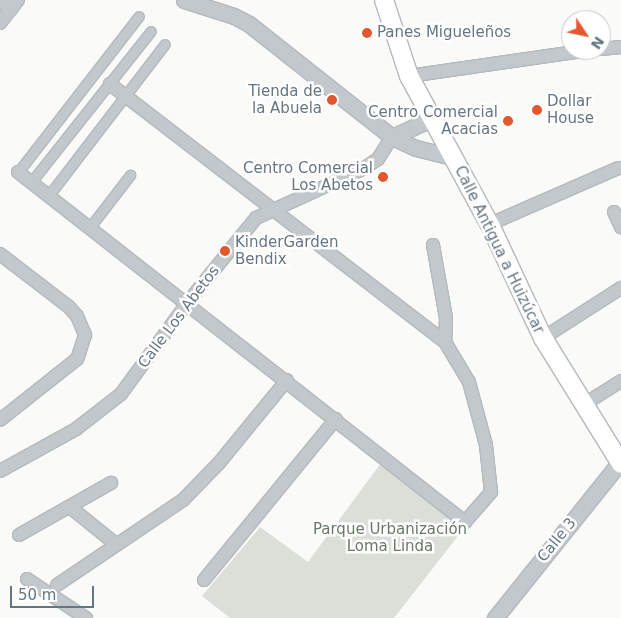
<!DOCTYPE html>
<html>
<head>
<meta charset="utf-8">
<style>
	body { margin:0 }
	#map { position:relative; width:621px; height:618px; overflow:hidden; background:#fafaf8; font-family:"DejaVu Sans",sans-serif }
	div>[style] { position:absolute }
	[style*='--x'] { left:calc(var(--x)*1px); top:calc(var(--y)*1px); width:calc(var(--w)*1px); rotate:calc(var(--a)*1deg) }
	.green>* { inset:0; background:#dadfd7 }
	.roads { filter:drop-shadow(1px 0 #b3babf) drop-shadow(-1px 0 #b3babf) drop-shadow(0 1px #b3babf) drop-shadow(0 -1px #b3babf) }
	.pedestrian>* { height:9px; margin:-4.5px; padding:0 4.5px; transform-origin:4.5px; border-radius:4.5px; background:#c3c8cc }
	.minor>* { height:12px; margin:-6px; padding:0 6px; transform-origin:6px; border-radius:6px; background:#c3c8cc }
	.tertiary>* { height:15px; margin:-7.5px; padding:0 7.5px; transform-origin:7.5px; border-radius:7.5px; background:#c3c8cc }
	.secondary>* { height:18px; margin:-9px; padding:0 9px; transform-origin:9px; border-radius:9px; background:#fff }
	.dots>* { width:14px; height:14px; translate:-50% -50%; box-sizing:border-box; border:2px solid #fff; border-radius:50% }
	span { translate:-50% -50%; white-space:nowrap; text-align:center; line-height:1.15; -webkit-text-stroke:5px #fff; paint-order:stroke }
	.poi-label { font-size:15px; color:#657683 }
	.left { translate:0 -50%; text-align:left }
	.right { translate:-100% -50%; text-align:right }
	.street-label { font-size:15px; color:#657683 }
	.park-label { font-size:15px; color:#687a64 }
	.north { position:absolute; left:561px; top:10px; width:50px; height:50px; box-sizing:border-box; background:#fff; border:1px solid #c1c8cd; border-radius:50%; rotate:124deg; font-size:14px; font-weight:700; line-height:20px; text-align:center; color:#657683 }
	.north::after { content:''; display:block; margin:auto; width:18px; height:22px; background:#e4572e; clip-path:polygon(50% 0,100% 100%,50% 72%,0 100%) }
	.scale { position:absolute; left:10px; top:586px; width:84px; height:22px; box-sizing:border-box; border:2px solid #657683; border-top:0; padding-left:6px; font-size:15px; line-height:18px; white-space:nowrap; color:#657683; -webkit-text-stroke:4px #fff; paint-order:stroke }
</style>
</head>
<body>
<div id="map">
	<div class="green">
		<i style="clip-path:polygon(381px 463px,465px 527px,394px 618px,230px 618px,202px 596px,260px 527px,308px 562px)"></i>
	</div>
	<div class="roads">
		<div class="pedestrian">
			<i style="--x:18;--y:172;--w:197;--a:-52.2"></i>
			<i style="--x:32;--y:181;--w:191;--a:-51.6"></i>
			<i style="--x:49;--y:195;--w:190;--a:-52.5"></i>
			<i style="--x:90;--y:227;--w:66;--a:-52.4"></i>
		</div>
		<div class="minor">
			<i style="--x:0;--y:1;--w:14;--a:36"></i>
			<i style="--x:0;--y:23;--w:29;--a:-52"></i>
			<i style="--x:601;--y:49;--w:20;--a:-6"></i>
			<i style="--x:409;--y:76;--w:182;--a:-8.2"></i>
			<i style="--x:18;--y:172;--w:568;--a:38.06"></i>
			<i style="--x:465;--y:522;--w:40;--a:-49"></i>
			<i style="--x:491;--y:492;--w:47;--a:-96.1"></i>
			<i style="--x:486;--y:445;--w:65;--a:-105.1"></i>
			<i style="--x:469;--y:382;--w:47;--a:-121"></i>
			<i style="--x:445;--y:342;--w:423;--a:-142.4"></i>
			<i style="--x:614;--y:212;--w:17;--a:65"></i>
			<i style="--x:490;--y:224;--w:140;--a:-23.6"></i>
			<i style="--x:433;--y:245;--w:74;--a:79.9"></i>
			<i style="--x:446;--y:318;--w:24;--a:92"></i>
			<i style="--x:0;--y:254;--w:87;--a:37.5"></i>
			<i style="--x:69;--y:307;--w:12;--a:48"></i>
			<i style="--x:77;--y:316;--w:21;--a:67"></i>
			<i style="--x:85;--y:335;--w:25;--a:108"></i>
			<i style="--x:77;--y:359;--w:98;--a:141.6"></i>
			<i style="--x:543;--y:338;--w:93;--a:-32.7"></i>
			<i style="--x:583;--y:405;--w:45;--a:-32.3"></i>
			<i style="--x:0;--y:471;--w:87;--a:-28.9"></i>
			<i style="--x:76;--y:429;--w:57;--a:-37.9"></i>
			<i style="--x:121;--y:394;--w:114;--a:-53.9"></i>
			<i style="--x:188;--y:302;--w:108;--a:-51"></i>
			<i style="--x:256;--y:218;--w:118;--a:-24.6"></i>
			<i style="--x:363;--y:169;--w:18;--a:-34"></i>
			<i style="--x:378;--y:159;--w:26;--a:-58"></i>
			<i style="--x:70;--y:507;--w:60;--a:39"></i>
			<i style="--x:19;--y:535;--w:106;--a:-29.5"></i>
			<i style="--x:27;--y:579;--w:71;--a:33.5"></i>
			<i style="--x:204;--y:580;--w:208;--a:-50.7"></i>
			<i style="--x:57;--y:585;--w:152;--a:-34"></i>
			<i style="--x:183;--y:500;--w:52;--a:-45.8"></i>
			<i style="--x:219;--y:463;--w:107;--a:-50.7"></i>
		</div>
		<div class="tertiary">
			<i style="--x:184;--y:0;--w:52;--a:17.7"></i>
			<i style="--x:234;--y:16;--w:17;--a:28"></i>
			<i style="--x:249;--y:24;--w:182;--a:38.3"></i>
			<i style="--x:392;--y:137;--w:26;--a:25"></i>
			<i style="--x:416;--y:148;--w:38;--a:14"></i>
			<i style="--x:392;--y:137;--w:43;--a:-24.8"></i>
			<i style="--x:495;--y:618;--w:200;--a:-51.3"></i>
		</div>
		<div class="secondary">
			<i style="--x:384;--y:0;--w:80;--a:71.8"></i>
			<i style="--x:409;--y:76;--w:172;--a:61.5"></i>
			<i style="--x:491;--y:227;--w:123;--a:64.9"></i>
			<i style="--x:543;--y:338;--w:148;--a:58.2"></i>
		</div>
	</div>
	<div class="dots">
		<i style="left:367px;top:33px;background:#e4572e"></i>
		<i style="left:332px;top:100px;background:#e4572e"></i>
		<i style="left:537px;top:110px;background:#e4572e"></i>
		<i style="left:508px;top:121px;background:#e4572e"></i>
		<i style="left:383px;top:177px;background:#e4572e"></i>
		<i style="left:225px;top:251px;background:#e4572e"></i>
	</div>
	<div class="poi-label">
		<span class="left" style="left:377px;top:33px">Panes Migueleños</span>
		<span class="right" style="left:322px;top:100px">Tienda de<br>la Abuela</span>
		<span class="left" style="left:547px;top:110px">Dollar<br>House</span>
		<span class="right" style="left:498px;top:121px">Centro Comercial<br>Acacias</span>
		<span class="right" style="left:373px;top:177px">Centro Comercial<br>Los Abetos</span>
		<span class="left" style="left:235px;top:251px">KinderGarden<br>Bendix</span>
	</div>
	<div class="street-label">
		<span style="left:499px;top:250px;rotate:64deg">Calle Antigua a Huizúcar</span>
		<span style="left:179px;top:317px;rotate:-53deg">Calle Los Abetos</span>
		<span style="left:557px;top:540px;rotate:-51deg">Calle 3</span>
	</div>
	<div class="park-label">
		<span style="left:390px;top:538px">Parque Urbanización<br>Loma Linda</span>
	</div>
	<div class="north">N</div>
	<div class="scale">50 m</div>
</div>
</body>
</html>
